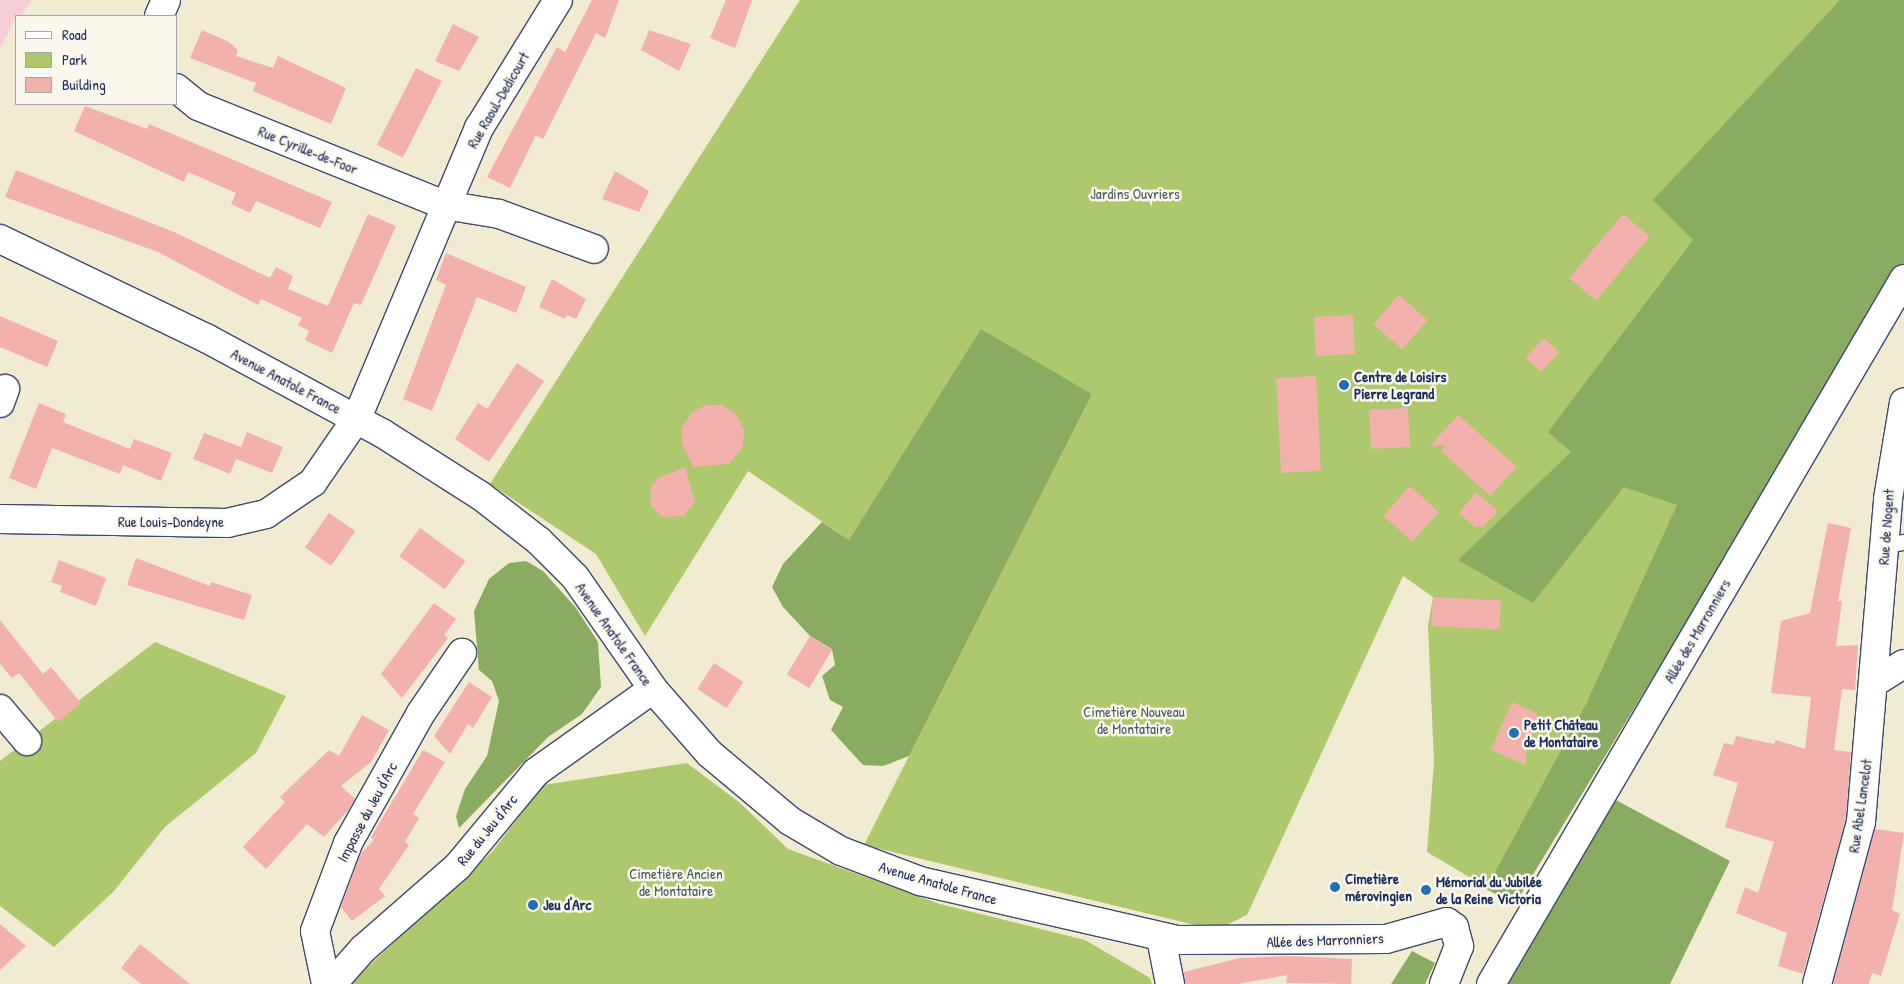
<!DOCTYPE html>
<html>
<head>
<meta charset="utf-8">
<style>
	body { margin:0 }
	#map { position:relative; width:1904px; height:984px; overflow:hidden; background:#f1ebd2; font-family:"Patrick Hand",sans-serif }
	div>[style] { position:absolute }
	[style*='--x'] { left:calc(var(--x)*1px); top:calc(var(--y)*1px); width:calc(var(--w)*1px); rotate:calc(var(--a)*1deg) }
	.built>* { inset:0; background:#f6cfd6 }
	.green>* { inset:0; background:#aec86e }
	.forest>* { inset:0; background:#8aac61 }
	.building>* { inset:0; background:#f2b1ac; transform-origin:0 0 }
	.roads { filter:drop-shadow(1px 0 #3b4b6f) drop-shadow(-1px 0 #3b4b6f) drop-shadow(0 1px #3b4b6f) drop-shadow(0 -1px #3b4b6f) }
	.service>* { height:15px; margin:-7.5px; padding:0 7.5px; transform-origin:7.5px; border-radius:7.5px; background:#fff }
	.minor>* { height:28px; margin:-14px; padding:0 14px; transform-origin:14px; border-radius:14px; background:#fff }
	.dots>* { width:14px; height:14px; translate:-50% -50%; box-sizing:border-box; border:2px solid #fbf7ec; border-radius:50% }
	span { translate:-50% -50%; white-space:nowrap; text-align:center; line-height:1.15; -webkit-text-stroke:5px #fbf7ec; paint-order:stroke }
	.street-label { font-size:15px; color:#1b2f5e }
	.park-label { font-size:15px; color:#475d63 }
	.poi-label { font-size:15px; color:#1b2f5e; font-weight:700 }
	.left { translate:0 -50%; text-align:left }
	.legend { position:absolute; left:15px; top:15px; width:162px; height:90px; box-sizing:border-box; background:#fbf7ec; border:1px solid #a1a7b3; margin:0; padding:6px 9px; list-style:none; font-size:15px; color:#1b2f5e }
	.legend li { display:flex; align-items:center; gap:10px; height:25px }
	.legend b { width:25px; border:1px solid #a1a7b3 }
</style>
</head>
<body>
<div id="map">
	<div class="built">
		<i style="clip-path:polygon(0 0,32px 0,21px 16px,16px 16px,0 49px)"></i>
	</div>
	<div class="green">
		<i style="clip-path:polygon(800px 0,1904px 0,1515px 904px,1427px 852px,1434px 762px,1428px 626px,1433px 597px,1403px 576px,1247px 915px,1216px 930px,864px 845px,1092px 394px,981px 330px,849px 540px,748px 471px,645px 636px,596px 554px,490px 484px)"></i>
		<i style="clip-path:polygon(155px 642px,286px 696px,256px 753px,165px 827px,114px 891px,54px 947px,0 906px,0 761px)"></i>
		<i style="clip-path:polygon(687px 763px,740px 803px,788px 849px,940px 904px,1085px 940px,1150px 978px,1152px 984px,349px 984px,492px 852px,543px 785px)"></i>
	</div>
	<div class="forest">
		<i style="clip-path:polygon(1840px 0,1904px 0,1904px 265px,1515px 904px,1486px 889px,1586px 704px,1677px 505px,1624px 487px,1533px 603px,1458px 560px,1571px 452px,1548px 432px,1693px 240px,1653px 200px)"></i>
		<i style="clip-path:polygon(981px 329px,1092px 394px,909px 756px,883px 766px,863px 765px,831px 730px,843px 707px,830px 700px,822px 676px,835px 665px,832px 649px,810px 636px,783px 607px,772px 587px,783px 564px,822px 522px,849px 540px)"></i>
		<i style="clip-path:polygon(526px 561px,543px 571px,576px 608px,598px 642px,601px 687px,582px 714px,548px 737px,459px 828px,456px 816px,465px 789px,487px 756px,499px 701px,492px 681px,479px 670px,474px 611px,489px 579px,509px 563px)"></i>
		<i style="clip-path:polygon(1612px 798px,1730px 861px,1670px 984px,1502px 984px)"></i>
		<i style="clip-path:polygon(1412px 951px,1435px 963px,1425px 984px,1391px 984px)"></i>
	</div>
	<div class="building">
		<i style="clip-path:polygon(592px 0,619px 0,605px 38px,596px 33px,543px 139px,536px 135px,510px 188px,487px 177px,557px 47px,565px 52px)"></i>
		<i style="clip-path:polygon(726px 0,752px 0,735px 48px,710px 38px)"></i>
		<i style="clip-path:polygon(453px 24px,479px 37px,459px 71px,435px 61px)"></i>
		<i style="clip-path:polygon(202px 30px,229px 42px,238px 50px,236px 56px,273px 68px,278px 56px,346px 88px,331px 124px,253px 91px,256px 83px,190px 58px)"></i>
		<i style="clip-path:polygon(649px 30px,691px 44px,679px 71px,641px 50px)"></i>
		<i style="left:416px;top:68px;width:29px;height:86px;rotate:27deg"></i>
		<i style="clip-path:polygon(85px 106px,147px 129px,149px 124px,332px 202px,320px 228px,256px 201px,250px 213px,231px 204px,236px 193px,188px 172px,184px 182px,74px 131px)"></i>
		<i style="clip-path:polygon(16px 170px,174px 232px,270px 278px,276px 267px,293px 276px,288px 289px,328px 306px,368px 214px,396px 226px,361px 305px,354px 303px,332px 353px,305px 340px,309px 331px,298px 325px,302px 318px,261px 299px,258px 305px,158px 252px,5px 197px)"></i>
		<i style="clip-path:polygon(615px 171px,649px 191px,639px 212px,602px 199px)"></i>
		<i style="left:1623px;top:214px;width:35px;height:84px;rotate:40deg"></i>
		<i style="clip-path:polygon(446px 253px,526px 287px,516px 313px,477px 297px,432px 411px,403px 399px,446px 285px,436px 280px)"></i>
		<i style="clip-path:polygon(552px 279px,586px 299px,576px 319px,567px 315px,565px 319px,539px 307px)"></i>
		<i style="left:1399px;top:295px;width:38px;height:39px;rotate:41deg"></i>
		<i style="left:1353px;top:315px;width:39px;height:39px;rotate:87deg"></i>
		<i style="clip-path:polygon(0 316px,58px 341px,47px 367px,0 347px)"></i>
		<i style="left:1544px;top:338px;width:21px;height:27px;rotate:43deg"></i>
		<i style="clip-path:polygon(517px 363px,544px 381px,489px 462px,455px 439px,478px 403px,487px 409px)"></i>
		<i style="left:1316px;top:376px;width:95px;height:40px;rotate:87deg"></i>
		<i style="clip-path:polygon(39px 403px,66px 414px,63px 422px,130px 449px,127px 456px,134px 439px,172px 453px,161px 481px,123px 465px,120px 474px,52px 448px,36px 489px,9px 478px)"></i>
		<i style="clip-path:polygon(706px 405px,722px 405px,736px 414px,744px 430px,743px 447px,729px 464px,693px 467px,682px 443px,682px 428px,691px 413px)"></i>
		<i style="left:1408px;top:408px;width:39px;height:39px;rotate:87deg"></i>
		<i style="clip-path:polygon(1458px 415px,1517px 467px,1490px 496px,1441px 451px,1447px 445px,1430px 446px)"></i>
		<i style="clip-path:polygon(247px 432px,283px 447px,272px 473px,236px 459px,230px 474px,193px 459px,204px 433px,241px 447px)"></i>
		<i style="clip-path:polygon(685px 467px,695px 502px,684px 516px,662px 517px,651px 506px,651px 487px,658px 478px)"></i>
		<i style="left:1410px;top:486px;width:39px;height:40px;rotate:42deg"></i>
		<i style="clip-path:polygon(1476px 492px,1498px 511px,1483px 527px,1475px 527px,1459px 513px)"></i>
		<i style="left:329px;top:513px;width:32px;height:42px;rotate:35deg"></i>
		<i style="clip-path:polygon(1828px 523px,1851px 528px,1838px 601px,1842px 601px,1836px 646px,1858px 645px,1855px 690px,1842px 689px,1834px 750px,1851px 752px,1846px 819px,1803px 974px,1778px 966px,1787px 933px,1736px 913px,1745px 887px,1758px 893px,1774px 842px,1725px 827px,1738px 783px,1713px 775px,1724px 743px,1733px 745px,1736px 736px,1774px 744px,1776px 740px,1805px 749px,1811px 697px,1771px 693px,1781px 621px,1810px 613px)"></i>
		<i style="left:420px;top:528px;width:56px;height:35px;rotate:36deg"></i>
		<i style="clip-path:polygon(136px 558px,210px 586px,211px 582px,252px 595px,244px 620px,127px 585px)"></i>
		<i style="clip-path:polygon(59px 560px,106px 578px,96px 606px,60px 592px,62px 586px,51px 582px)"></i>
		<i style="left:1433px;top:597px;width:68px;height:29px;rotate:3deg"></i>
		<i style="clip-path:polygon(434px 603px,456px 619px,444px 635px,448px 638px,402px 698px,381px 674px)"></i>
		<i style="clip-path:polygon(0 620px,43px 674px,51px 667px,81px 703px,58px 722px,19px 673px,12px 678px,0 664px)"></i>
		<i style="left:810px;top:636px;width:26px;height:45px;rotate:31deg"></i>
		<i style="left:714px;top:663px;width:35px;height:31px;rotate:33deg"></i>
		<i style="clip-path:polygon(469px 682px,492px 697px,473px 728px,468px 724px,450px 754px,434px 736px)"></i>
		<i style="clip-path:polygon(1512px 702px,1536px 713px,1541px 728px,1526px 738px,1526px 765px,1491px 750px)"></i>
		<i style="clip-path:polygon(362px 715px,389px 730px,371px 762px,341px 786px,355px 799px,349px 809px,324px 837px,307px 824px,266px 869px,243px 847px,285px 802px,280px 797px,329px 750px,339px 756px)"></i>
		<i style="clip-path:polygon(423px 750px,445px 762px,413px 814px,419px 818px,405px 842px,409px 845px,379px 889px,385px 896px,352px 921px,341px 907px,361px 853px,374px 840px,371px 837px)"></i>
		<i style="clip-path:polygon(1875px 829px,1904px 833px,1892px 910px,1900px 914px,1881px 976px,1872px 973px,1869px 984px,1833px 984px)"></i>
		<i style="clip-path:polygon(0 924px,26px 946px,0 970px)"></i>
		<i style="clip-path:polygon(140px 944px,190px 984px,141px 984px,121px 968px)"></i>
		<i style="clip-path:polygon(1288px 956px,1352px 959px,1351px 984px,1286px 983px,1287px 975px,1237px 984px,1185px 984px,1184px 972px,1240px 958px)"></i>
	</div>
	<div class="roads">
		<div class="service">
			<i style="--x:1884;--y:545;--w:20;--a:-9"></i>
		</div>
		<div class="minor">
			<i style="--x:159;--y:16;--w:17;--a:-66"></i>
			<i style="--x:176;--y:88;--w:28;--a:39"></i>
			<i style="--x:198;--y:106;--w:265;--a:21.9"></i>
			<i style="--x:444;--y:205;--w:56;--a:9.3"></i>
			<i style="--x:499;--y:214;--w:101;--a:20.2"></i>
			<i style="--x:0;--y:239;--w:229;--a:25.7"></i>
			<i style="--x:206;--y:338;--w:200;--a:28.4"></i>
			<i style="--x:382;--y:433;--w:117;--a:32.5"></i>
			<i style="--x:481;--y:496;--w:73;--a:37.8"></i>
			<i style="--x:539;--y:541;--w:51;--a:45"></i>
			<i style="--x:575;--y:577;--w:136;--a:55.1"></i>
			<i style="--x:653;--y:689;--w:86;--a:48.8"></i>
			<i style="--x:710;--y:754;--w:104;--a:39.9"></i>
			<i style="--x:790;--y:821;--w:59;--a:30.5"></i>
			<i style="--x:841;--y:851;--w:85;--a:20.8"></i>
			<i style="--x:920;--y:881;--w:264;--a:12.9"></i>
			<i style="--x:1177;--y:940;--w:209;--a:-0.3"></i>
			<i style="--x:1386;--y:939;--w:63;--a:-15.6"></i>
			<i style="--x:1447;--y:922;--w:9;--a:36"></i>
			<i style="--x:1454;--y:927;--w:20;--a:75"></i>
			<i style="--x:1459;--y:946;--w:41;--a:111.5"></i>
			<i style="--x:0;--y:403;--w:15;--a:-70"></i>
			<i style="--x:0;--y:519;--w:227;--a:1"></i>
			<i style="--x:227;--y:523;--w:40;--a:-13"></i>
			<i style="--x:266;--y:514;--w:57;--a:-34.2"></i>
			<i style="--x:313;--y:482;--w:78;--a:-55.5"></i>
			<i style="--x:357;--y:418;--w:315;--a:-67.2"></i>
			<i style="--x:479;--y:128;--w:150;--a:-58.3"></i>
			<i style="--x:1875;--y:682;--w:34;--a:-32"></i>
			<i style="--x:0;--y:709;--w:42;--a:49.8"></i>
			<i style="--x:1161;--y:938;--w:47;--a:78.9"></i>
			<i style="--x:326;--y:984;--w:54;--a:-101.7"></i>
			<i style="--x:315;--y:931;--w:94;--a:-69.4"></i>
			<i style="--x:348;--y:843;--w:149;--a:-60.7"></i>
			<i style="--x:421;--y:713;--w:73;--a:-55.7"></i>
			<i style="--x:332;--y:984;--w:47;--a:-48.5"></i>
			<i style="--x:363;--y:949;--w:126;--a:-41.1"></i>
			<i style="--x:458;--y:866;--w:122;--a:-50.3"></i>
			<i style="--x:536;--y:772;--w:143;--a:-35.4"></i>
			<i style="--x:1491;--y:984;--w:817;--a:-59.64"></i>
			<i style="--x:1817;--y:984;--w:168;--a:-74.8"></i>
			<i style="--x:1861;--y:822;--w:324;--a:-85.2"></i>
			<i style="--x:1888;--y:499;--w:98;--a:-80.6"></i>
		</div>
	</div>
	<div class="dots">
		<i style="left:1344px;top:385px;background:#1f6fb2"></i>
		<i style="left:1514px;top:733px;background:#1f6fb2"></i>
		<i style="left:1335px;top:887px;background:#1f6fb2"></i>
		<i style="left:1426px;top:890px;background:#1f6fb2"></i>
		<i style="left:533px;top:905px;background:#1f6fb2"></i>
	</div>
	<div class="street-label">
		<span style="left:498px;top:100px;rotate:-60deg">Rue Raoul-Dedicourt</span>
		<span style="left:308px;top:150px;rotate:22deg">Rue Cyrille-de-Foor</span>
		<span style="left:286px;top:381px;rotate:28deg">Avenue Anatole France</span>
		<span style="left:171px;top:522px">Rue Louis-Dondeyne</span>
		<span style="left:1886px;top:527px;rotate:-86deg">Rue de Nogent</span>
		<span style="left:1697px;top:631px;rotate:-60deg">Allée des Marronniers</span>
		<span style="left:614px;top:634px;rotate:55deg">Avenue Anatole France</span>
		<span style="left:1860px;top:806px;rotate:-82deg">Rue Abel Lancelot</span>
		<span style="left:367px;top:812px;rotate:-62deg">Impasse du Jeu d'Arc</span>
		<span style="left:487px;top:830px;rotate:-51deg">Rue du Jeu d'Arc</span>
		<span style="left:938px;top:883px;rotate:16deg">Avenue Anatole France</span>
		<span style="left:1325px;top:940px;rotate:-2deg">Allée des Marronniers</span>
	</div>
	<div class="park-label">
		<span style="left:1135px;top:194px">Jardins Ouvriers</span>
		<span style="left:1134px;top:720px">Cimetière Nouveau<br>de Montataire</span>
		<span style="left:676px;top:882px">Cimetière Ancien<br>de Montataire</span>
	</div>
	<div class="poi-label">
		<span class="left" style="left:1354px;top:385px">Centre de Loisirs<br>Pierre Legrand</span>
		<span class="left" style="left:1524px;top:733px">Petit Château<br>de Montataire</span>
		<span class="left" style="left:1345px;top:887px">Cimetière<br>mérovingien</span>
		<span class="left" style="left:1436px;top:890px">Mémorial du Jubilée<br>de la Reine Victoria</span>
		<span class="left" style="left:543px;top:905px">Jeu d'Arc</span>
	</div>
	<ul class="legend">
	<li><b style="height:6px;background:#fff"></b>Road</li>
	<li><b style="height:14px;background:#aec86e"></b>Park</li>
	<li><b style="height:14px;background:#f2b1ac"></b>Building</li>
	</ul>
</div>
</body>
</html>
